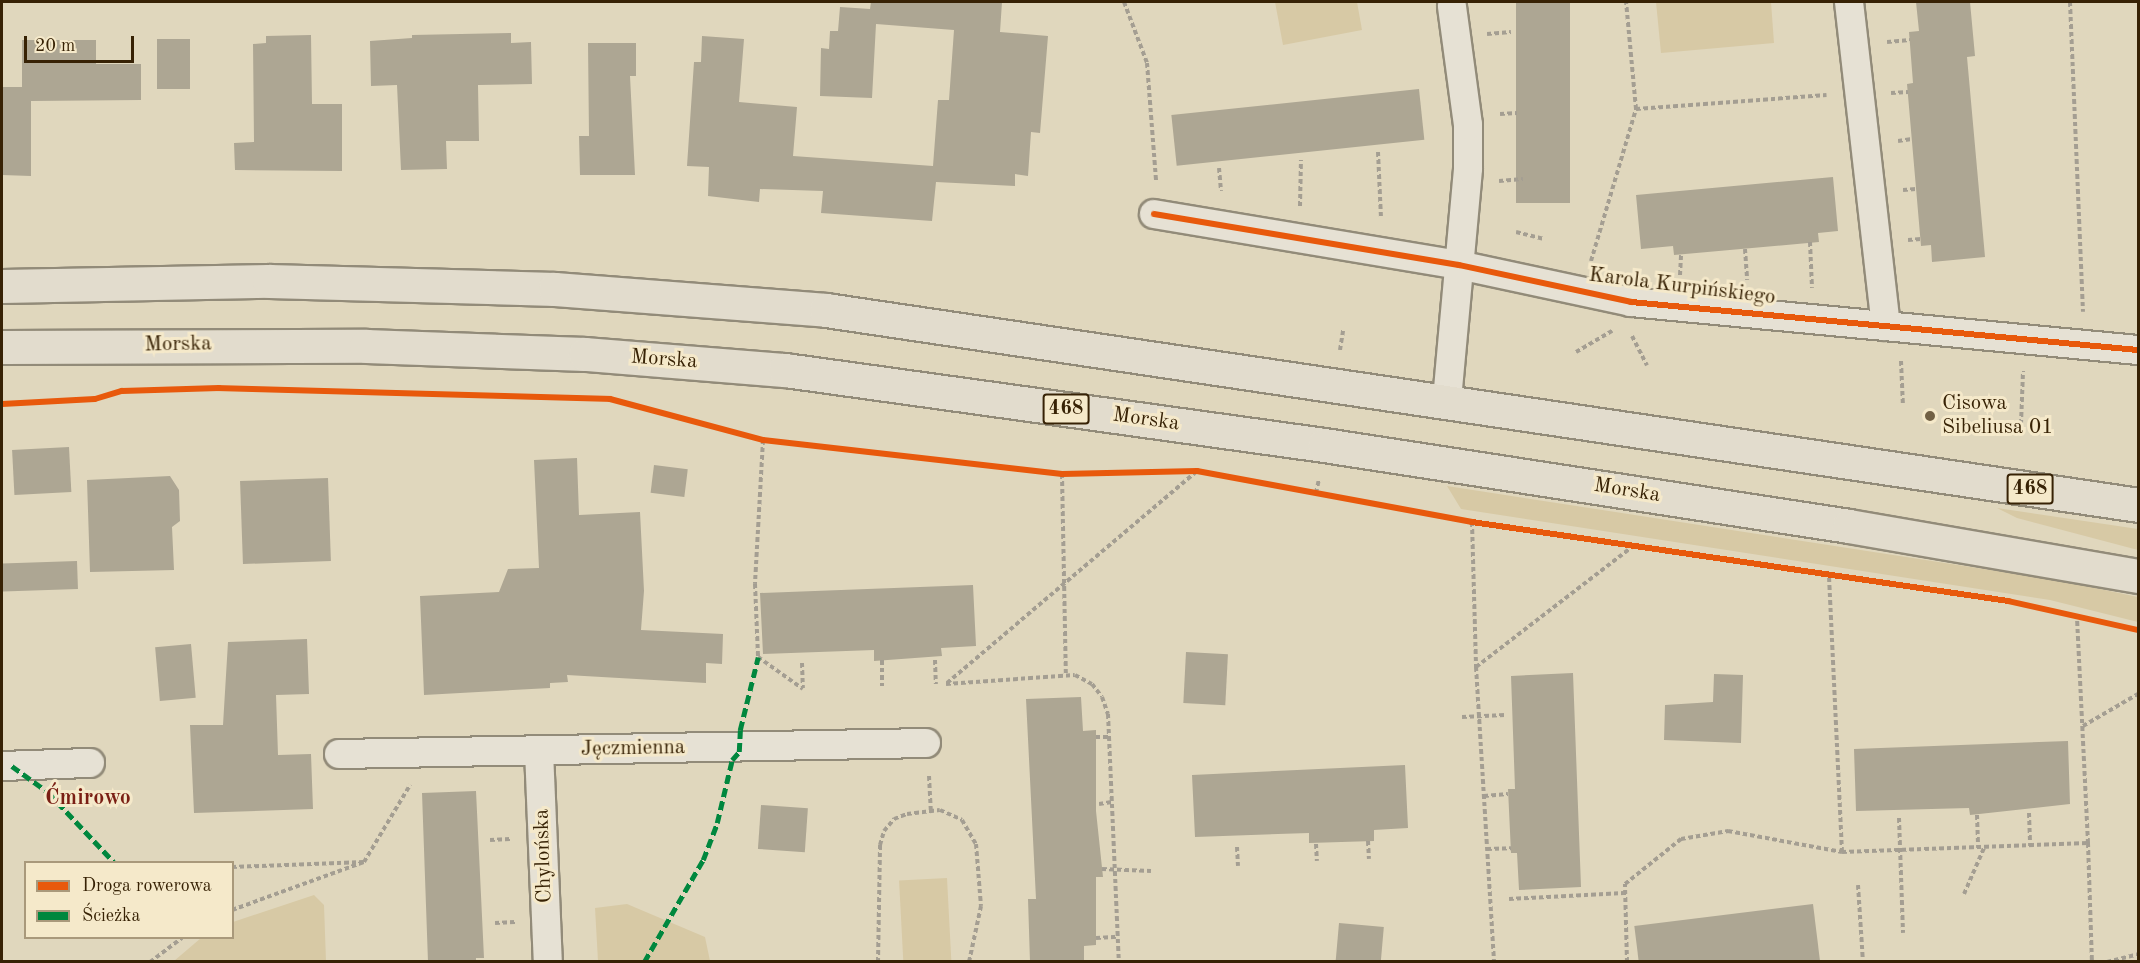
<!DOCTYPE html>
<html>
<head>
<meta charset="utf-8">
<style>
	body { margin:0 }
	#map { position:relative; width:2140px; height:963px; overflow:hidden; background:#e0d7bd; font-family:"Old Standard TT",serif }
	div>[style] { position:absolute }
	[style*='--x'] { left:calc(var(--x)*1px); top:calc(var(--y)*1px); width:calc(var(--w)*1px); rotate:calc(var(--a)*1deg) }
	.green>* { inset:0; background:#d7c9a5; transform-origin:0 0 }
	.building>* { inset:0; background:#ada693; transform-origin:0 0 }
	.path>* { height:4px; margin-top:-2px; transform-origin:0; background:repeating-linear-gradient(90deg,#a49e92 0 4.5px,transparent 0 7.5px) }
	.roads { filter:drop-shadow(2px 0 #928b79) drop-shadow(-2px 0 #928b79) drop-shadow(0 2px #928b79) drop-shadow(0 -2px #928b79) }
	.street>* { height:28px; margin:-14px; padding:0 14px; transform-origin:14px; border-radius:14px; background:#e6e1d4 }
	.primary>* { height:33px; margin:-16.5px; padding:0 16.5px; transform-origin:16.5px; border-radius:16.5px; background:#e2dccd }
	.quiet>* { height:4.5px; margin-top:-2.25px; transform-origin:0; background:repeating-linear-gradient(90deg,#00873e 0 9px,transparent 0 13.5px) }
	.cycleway>* { height:6px; margin:-3px; padding:0 3px; transform-origin:3px; border-radius:3px; background:#e8590c }
	.dots>* { width:16px; height:16px; translate:-50% -50%; box-sizing:border-box; border:3px solid #f5e9ca; border-radius:50% }
	span { translate:-50% -50%; white-space:nowrap; text-align:center; line-height:1.15; -webkit-text-stroke:6px #f5e9ca; paint-order:stroke }
	.shield-label span { padding:2px 4px; background:#f5e9ca; border:2px solid; border-radius:4px; -webkit-text-stroke-width:0 }
	.shield-label { font-size:20px; color:#372205; font-weight:700 }
	.street-label { font-size:21px; color:#372205 }
	.poi-label { font-size:21px; color:#372205 }
	.left { translate:0 -50%; text-align:left }
	.neighbourhood-label { font-size:22px; color:#7a1f14; font-weight:700 }
	.frame { position:absolute; inset:0; border:3px solid #372205; pointer-events:none }
	.legend { position:absolute; left:24px; top:861px; width:210px; height:78px; box-sizing:border-box; background:#f5e9ca; border:2px solid #a9997b; margin:0; padding:8px 10px; list-style:none; font-size:18px; color:#372205 }
	.legend li { display:flex; align-items:center; gap:12px; height:30px }
	.legend b { width:30px; border:2px solid #a9997b }
	.scale { position:absolute; left:24px; top:36px; width:110px; height:27px; box-sizing:border-box; border:3px solid #372205; border-top:0; padding-left:8px; font-size:18px; line-height:21px; white-space:nowrap; color:#372205; -webkit-text-stroke:4px #f5e9ca; paint-order:stroke }
</style>
</head>
<body>
<div id="map">
	<div class="green">
		<i style="clip-path:polygon(1275px 2px,1357px 2px,1362px 30px,1283px 45px)"></i>
		<i style="clip-path:polygon(1656px 2px,1771px 2px,1774px 43px,1661px 53px)"></i>
		<i style="clip-path:polygon(1447px 486px,2062px 581px,2138px 597px,2138px 622px,2050px 600px,1461px 509px)"></i>
		<i style="clip-path:polygon(1997px 508px,2138px 529px,2138px 550px,2017px 518px)"></i>
		<i style="left:947px;top:878px;width:83px;height:48px;rotate:87deg"></i>
		<i style="clip-path:polygon(314px 895px,324px 905px,326px 961px,174px 961px,201px 938px,232px 938px,233px 922px)"></i>
		<i style="clip-path:polygon(627px 904px,705px 937px,710px 961px,598px 961px,595px 908px)"></i>
	</div>
	<div class="building">
		<i style="clip-path:polygon(871px 2px,1002px 2px,1000px 32px,1048px 36px,1040px 133px,1031px 132px,1028px 176px,1015px 174px,1015px 186px,936px 182px,932px 221px,821px 213px,823px 191px,760px 189px,759px 202px,708px 196px,709px 167px,687px 166px,694px 62px,701px 62px,702px 36px,744px 39px,739px 102px,797px 107px,793px 156px,933px 166px,938px 100px,949px 100px,954px 30px,876px 24px,872px 98px,820px 96px,821px 48px,829px 49px,830px 31px,838px 31px,840px 7px,870px 9px)"></i>
		<i style="left:1516px;top:2px;width:54px;height:201px"></i>
		<i style="clip-path:polygon(1916px 2px,1970px 2px,1975px 56px,1967px 57px,1985px 257px,1932px 262px,1931px 245px,1921px 246px,1907px 84px,1913px 83px,1909px 32px,1919px 31px)"></i>
		<i style="clip-path:polygon(511px 33px,511px 43px,531px 42px,532px 84px,478px 85px,479px 141px,446px 141px,447px 169px,401px 170px,397px 85px,371px 86px,370px 41px,412px 38px,412px 35px)"></i>
		<i style="clip-path:polygon(311px 35px,312px 104px,342px 104px,342px 171px,235px 170px,234px 143px,254px 142px,253px 44px,266px 43px,266px 36px)"></i>
		<i style="left:157px;top:39px;width:33px;height:50px"></i>
		<i style="clip-path:polygon(22px 40px,96px 40px,96px 64px,141px 64px,141px 100px,31px 101px,31px 176px,2px 175px,2px 87px,22px 87px)"></i>
		<i style="clip-path:polygon(588px 43px,636px 43px,636px 76px,630px 76px,635px 175px,580px 175px,579px 136px,589px 136px)"></i>
		<i style="left:1419px;top:89px;width:51px;height:249px;rotate:84deg"></i>
		<i style="clip-path:polygon(1833px 177px,1838px 231px,1818px 233px,1819px 242px,1674px 255px,1673px 246px,1641px 249px,1636px 195px)"></i>
		<i style="left:69px;top:447px;width:45px;height:57px;rotate:87deg"></i>
		<i style="clip-path:polygon(577px 458px,579px 515px,640px 512px,644px 591px,641px 630px,723px 634px,722px 664px,706px 663px,706px 683px,567px 675px,568px 682px,550px 683px,550px 688px,424px 695px,420px 596px,499px 592px,508px 569px,539px 568px,534px 460px)"></i>
		<i style="left:654px;top:465px;width:34px;height:28px;rotate:7deg"></i>
		<i style="clip-path:polygon(170px 476px,179px 490px,180px 521px,172px 527px,174px 570px,90px 572px,87px 480px)"></i>
		<i style="left:328px;top:478px;width:83px;height:88px;rotate:88deg"></i>
		<i style="left:77px;top:561px;width:28px;height:75px;rotate:88deg"></i>
		<i style="clip-path:polygon(973px 585px,976px 646px,941px 648px,942px 656px,874px 661px,874px 650px,763px 654px,760px 593px)"></i>
		<i style="clip-path:polygon(307px 639px,309px 694px,276px 695px,278px 755px,311px 754px,313px 809px,194px 813px,190px 725px,223px 725px,228px 642px)"></i>
		<i style="left:191px;top:644px;width:54px;height:36px;rotate:85deg"></i>
		<i style="left:1186px;top:652px;width:42px;height:51px;rotate:3deg"></i>
		<i style="clip-path:polygon(1573px 673px,1581px 887px,1519px 890px,1517px 853px,1511px 853px,1508px 789px,1515px 789px,1511px 676px)"></i>
		<i style="clip-path:polygon(1714px 674px,1743px 675px,1741px 743px,1664px 740px,1665px 705px,1713px 702px)"></i>
		<i style="clip-path:polygon(1081px 697px,1083px 731px,1096px 730px,1096px 811px,1103px 877px,1096px 877px,1096px 945px,1084px 946px,1084px 962px,1030px 962px,1028px 899px,1036px 899px,1026px 699px)"></i>
		<i style="clip-path:polygon(2068px 741px,2070px 804px,1970px 815px,1969px 808px,1856px 811px,1854px 749px)"></i>
		<i style="clip-path:polygon(1405px 765px,1408px 828px,1374px 830px,1374px 841px,1309px 843px,1309px 833px,1195px 837px,1192px 775px)"></i>
		<i style="clip-path:polygon(476px 791px,484px 958px,476px 958px,476px 962px,428px 962px,422px 793px)"></i>
		<i style="left:761px;top:805px;width:47px;height:44px;rotate:4deg"></i>
		<i style="left:1813px;top:904px;width:58px;height:180px;rotate:83deg"></i>
		<i style="left:1339px;top:923px;width:45px;height:39px;rotate:5deg"></i>
	</div>
	<div class="path">
		<i style="--x:1124;--y:2;--w:65;--a:69.3"></i>
		<i style="--x:1147;--y:63;--w:118;--a:85.6"></i>
		<i style="--x:2070;--y:2;--w:310;--a:87.6"></i>
		<i style="--x:1487;--y:34;--w:24;--a:-5"></i>
		<i style="--x:1887;--y:42;--w:23;--a:-5"></i>
		<i style="--x:1891;--y:93;--w:17;--a:-3"></i>
		<i style="--x:1636;--y:109;--w:191;--a:-4.2"></i>
		<i style="--x:1500;--y:114;--w:17;--a:-3"></i>
		<i style="--x:1898;--y:141;--w:14;--a:-8"></i>
		<i style="--x:1378;--y:152;--w:67;--a:87.4"></i>
		<i style="--x:1219;--y:168;--w:23;--a:85"></i>
		<i style="--x:1499;--y:181;--w:24;--a:-5"></i>
		<i style="--x:1903;--y:190;--w:13;--a:-4"></i>
		<i style="--x:1300;--y:206;--w:46;--a:-88.8"></i>
		<i style="--x:1516;--y:232;--w:29;--a:14"></i>
		<i style="--x:1908;--y:240;--w:13;--a:-4"></i>
		<i style="--x:1810;--y:242;--w:46;--a:87.5"></i>
		<i style="--x:1745;--y:249;--w:31;--a:86"></i>
		<i style="--x:1591;--y:261;--w:159;--a:-73.5"></i>
		<i style="--x:1636;--y:109;--w:107;--a:-95.3"></i>
		<i style="--x:1680;--y:275;--w:20;--a:-87"></i>
		<i style="--x:1632;--y:336;--w:33;--a:63"></i>
		<i style="--x:1340;--y:350;--w:20;--a:-81"></i>
		<i style="--x:1576;--y:352;--w:42;--a:-30.3"></i>
		<i style="--x:1901;--y:361;--w:45;--a:87.5"></i>
		<i style="--x:2021;--y:424;--w:53;--a:-87.8"></i>
		<i style="--x:763;--y:440;--w:144;--a:93.2"></i>
		<i style="--x:755;--y:584;--w:73;--a:87.6"></i>
		<i style="--x:758;--y:657;--w:55;--a:35.4"></i>
		<i style="--x:1062;--y:474;--w:202;--a:88.9"></i>
		<i style="--x:1316;--y:493;--w:14;--a:-78"></i>
		<i style="--x:1472;--y:522;--w:145;--a:88.4"></i>
		<i style="--x:1476;--y:667;--w:296;--a:86.5"></i>
		<i style="--x:882;--y:660;--w:26;--a:90"></i>
		<i style="--x:935;--y:660;--w:24;--a:88"></i>
		<i style="--x:802;--y:663;--w:25;--a:88"></i>
		<i style="--x:1476;--y:667;--w:197;--a:-37.6"></i>
		<i style="--x:947;--y:683;--w:328;--a:-40.3"></i>
		<i style="--x:946;--y:684;--w:129;--a:-4"></i>
		<i style="--x:1075;--y:675;--w:19;--a:28"></i>
		<i style="--x:1092;--y:684;--w:16;--a:52"></i>
		<i style="--x:1102;--y:697;--w:18;--a:71"></i>
		<i style="--x:1108;--y:714;--w:248;--a:87.5"></i>
		<i style="--x:1462;--y:717;--w:43;--a:-2.7"></i>
		<i style="--x:2083;--y:726;--w:64;--a:-30.2"></i>
		<i style="--x:1096;--y:737;--w:13;--a:0"></i>
		<i style="--x:929;--y:776;--w:34;--a:87"></i>
		<i style="--x:1484;--y:796;--w:24;--a:-5"></i>
		<i style="--x:1099;--y:804;--w:13;--a:-9"></i>
		<i style="--x:2029;--y:813;--w:33;--a:88"></i>
		<i style="--x:1977;--y:815;--w:33;--a:88"></i>
		<i style="--x:1899;--y:818;--w:115;--a:88"></i>
		<i style="--x:490;--y:840;--w:20;--a:-3"></i>
		<i style="--x:1368;--y:841;--w:18;--a:87"></i>
		<i style="--x:2088;--y:843;--w:119;--a:88.1"></i>
		<i style="--x:1316;--y:844;--w:17;--a:87"></i>
		<i style="--x:1237;--y:847;--w:19;--a:87"></i>
		<i style="--x:1487;--y:849;--w:24;--a:-2"></i>
		<i style="--x:1842;--y:852;--w:246;--a:-2.1"></i>
		<i style="--x:2088;--y:843;--w:227;--a:-92.8"></i>
		<i style="--x:232;--y:867;--w:132;--a:-2.2"></i>
		<i style="--x:1102;--y:869;--w:49;--a:2.3"></i>
		<i style="--x:1858;--y:885;--w:77;--a:86.3"></i>
		<i style="--x:1964;--y:894;--w:50;--a:-66.5"></i>
		<i style="--x:1509;--y:899;--w:115;--a:-3"></i>
		<i style="--x:232;--y:910;--w:140;--a:-20"></i>
		<i style="--x:364;--y:862;--w:90;--a:-59.1"></i>
		<i style="--x:495;--y:923;--w:20;--a:-3"></i>
		<i style="--x:1096;--y:938;--w:22;--a:-3"></i>
		<i style="--x:150;--y:962;--w:40;--a:-37"></i>
		<i style="--x:878;--y:962;--w:117;--a:-89"></i>
		<i style="--x:880;--y:845;--w:15;--a:-74"></i>
		<i style="--x:884;--y:831;--w:16;--a:-50"></i>
		<i style="--x:894;--y:819;--w:14;--a:-21"></i>
		<i style="--x:907;--y:814;--w:33;--a:-7"></i>
		<i style="--x:940;--y:810;--w:24;--a:24"></i>
		<i style="--x:962;--y:820;--w:28;--a:60"></i>
		<i style="--x:976;--y:844;--w:62;--a:85.4"></i>
		<i style="--x:981;--y:906;--w:57;--a:102.1"></i>
		<i style="--x:1627;--y:962;--w:78;--a:-91.5"></i>
		<i style="--x:1625;--y:884;--w:72;--a:-38.8"></i>
		<i style="--x:1681;--y:839;--w:48;--a:-9.7"></i>
		<i style="--x:1728;--y:831;--w:116;--a:10.4"></i>
		<i style="--x:1842;--y:852;--w:279;--a:-92.7"></i>
		<i style="--x:2107;--y:962;--w:32;--a:-14"></i>
	</div>
	<div class="roads">
		<div class="street">
			<i style="--x:1849;--y:2;--w:326;--a:83.5"></i>
			<i style="--x:1154;--y:214;--w:309;--a:9.5"></i>
			<i style="--x:1459;--y:265;--w:176;--a:12.1"></i>
			<i style="--x:1631;--y:302;--w:509;--a:5.41"></i>
			<i style="--x:1447;--y:400;--w:233;--a:-84.8"></i>
			<i style="--x:1468;--y:168;--w:43;--a:-90"></i>
			<i style="--x:1468;--y:125;--w:120;--a:-97.7"></i>
			<i style="--x:539;--y:751;--w:211;--a:87.6"></i>
			<i style="--x:339;--y:754;--w:587;--a:-1.07"></i>
			<i style="--x:2;--y:766;--w:88;--a:-2"></i>
		</div>
		<div class="primary">
			<i style="--x:2;--y:286;--w:267;--a:-1.1"></i>
			<i style="--x:269;--y:281;--w:286;--a:1.6"></i>
			<i style="--x:555;--y:289;--w:272;--a:4.4"></i>
			<i style="--x:826;--y:310;--w:1326;--a:8.45"></i>
			<i style="--x:2;--y:347;--w:364;--a:-0.2"></i>
			<i style="--x:366;--y:346;--w:219;--a:2.1"></i>
			<i style="--x:585;--y:354;--w:201;--a:4.6"></i>
			<i style="--x:785;--y:370;--w:544;--a:7.92"></i>
			<i style="--x:1324;--y:445;--w:531;--a:8.77"></i>
			<i style="--x:1849;--y:526;--w:293;--a:9.8"></i>
		</div>
	</div>
	<div class="quiet">
		<i style="--x:12;--y:766;--w:44;--a:35.8"></i>
		<i style="--x:48;--y:792;--w:96;--a:46.7"></i>
		<i style="--x:644;--y:962;--w:118;--a:-60"></i>
		<i style="--x:703;--y:860;--w:40;--a:-69"></i>
		<i style="--x:717;--y:823;--w:65;--a:-76.6"></i>
		<i style="--x:732;--y:760;--w:11;--a:-49"></i>
		<i style="--x:739;--y:752;--w:22;--a:-87"></i>
		<i style="--x:740;--y:730;--w:75;--a:-76.1"></i>
	</div>
	<div class="cycleway">
		<i style="--x:1154;--y:214;--w:309;--a:9.5"></i>
		<i style="--x:1459;--y:265;--w:176;--a:12.1"></i>
		<i style="--x:1631;--y:302;--w:509;--a:5.41"></i>
		<i style="--x:2;--y:404;--w:93;--a:-3.1"></i>
		<i style="--x:95;--y:399;--w:28;--a:-17"></i>
		<i style="--x:122;--y:391;--w:97;--a:-1.8"></i>
		<i style="--x:219;--y:388;--w:391;--a:1.6"></i>
		<i style="--x:610;--y:399;--w:158;--a:15"></i>
		<i style="--x:763;--y:440;--w:301;--a:6.5"></i>
		<i style="--x:1062;--y:474;--w:135;--a:-1.3"></i>
		<i style="--x:1197;--y:471;--w:280;--a:10.5"></i>
		<i style="--x:1472;--y:522;--w:542;--a:8.38"></i>
		<i style="--x:2008;--y:601;--w:133;--a:12.6"></i>
	</div>
	<div class="dots">
		<i style="left:1930px;top:416px;background:#726145"></i>
	</div>
	<div class="shield-label">
		<span style="left:1066px;top:409px">468</span>
		<span style="left:2030px;top:489px">468</span>
	</div>
	<div class="street-label">
		<span style="left:1682px;top:287px;rotate:7deg">Karola Kurpińskiego</span>
		<span style="left:178px;top:345px;rotate:-1deg">Morska</span>
		<span style="left:664px;top:360px;rotate:4deg">Morska</span>
		<span style="left:1146px;top:420px;rotate:8deg">Morska</span>
		<span style="left:1627px;top:491px;rotate:9deg">Morska</span>
		<span style="left:633px;top:749px;rotate:-1deg">Jęczmienna</span>
		<span style="left:544px;top:856px;rotate:-92deg">Chylońska</span>
	</div>
	<div class="poi-label">
		<span class="left" style="left:1942px;top:416px">Cisowa<br>Sibeliusa 01</span>
	</div>
	<div class="neighbourhood-label">
		<span style="left:88px;top:799px">Ćmirowo</span>
	</div>
	<div class="frame"></div>
	<ul class="legend">
	<li><b style="height:8px;background:#e8590c"></b>Droga rowerowa</li>
	<li><b style="height:8px;background:#00873e"></b>Ścieżka</li>
	</ul>
	<div class="scale">20 m</div>
</div>
</body>
</html>
